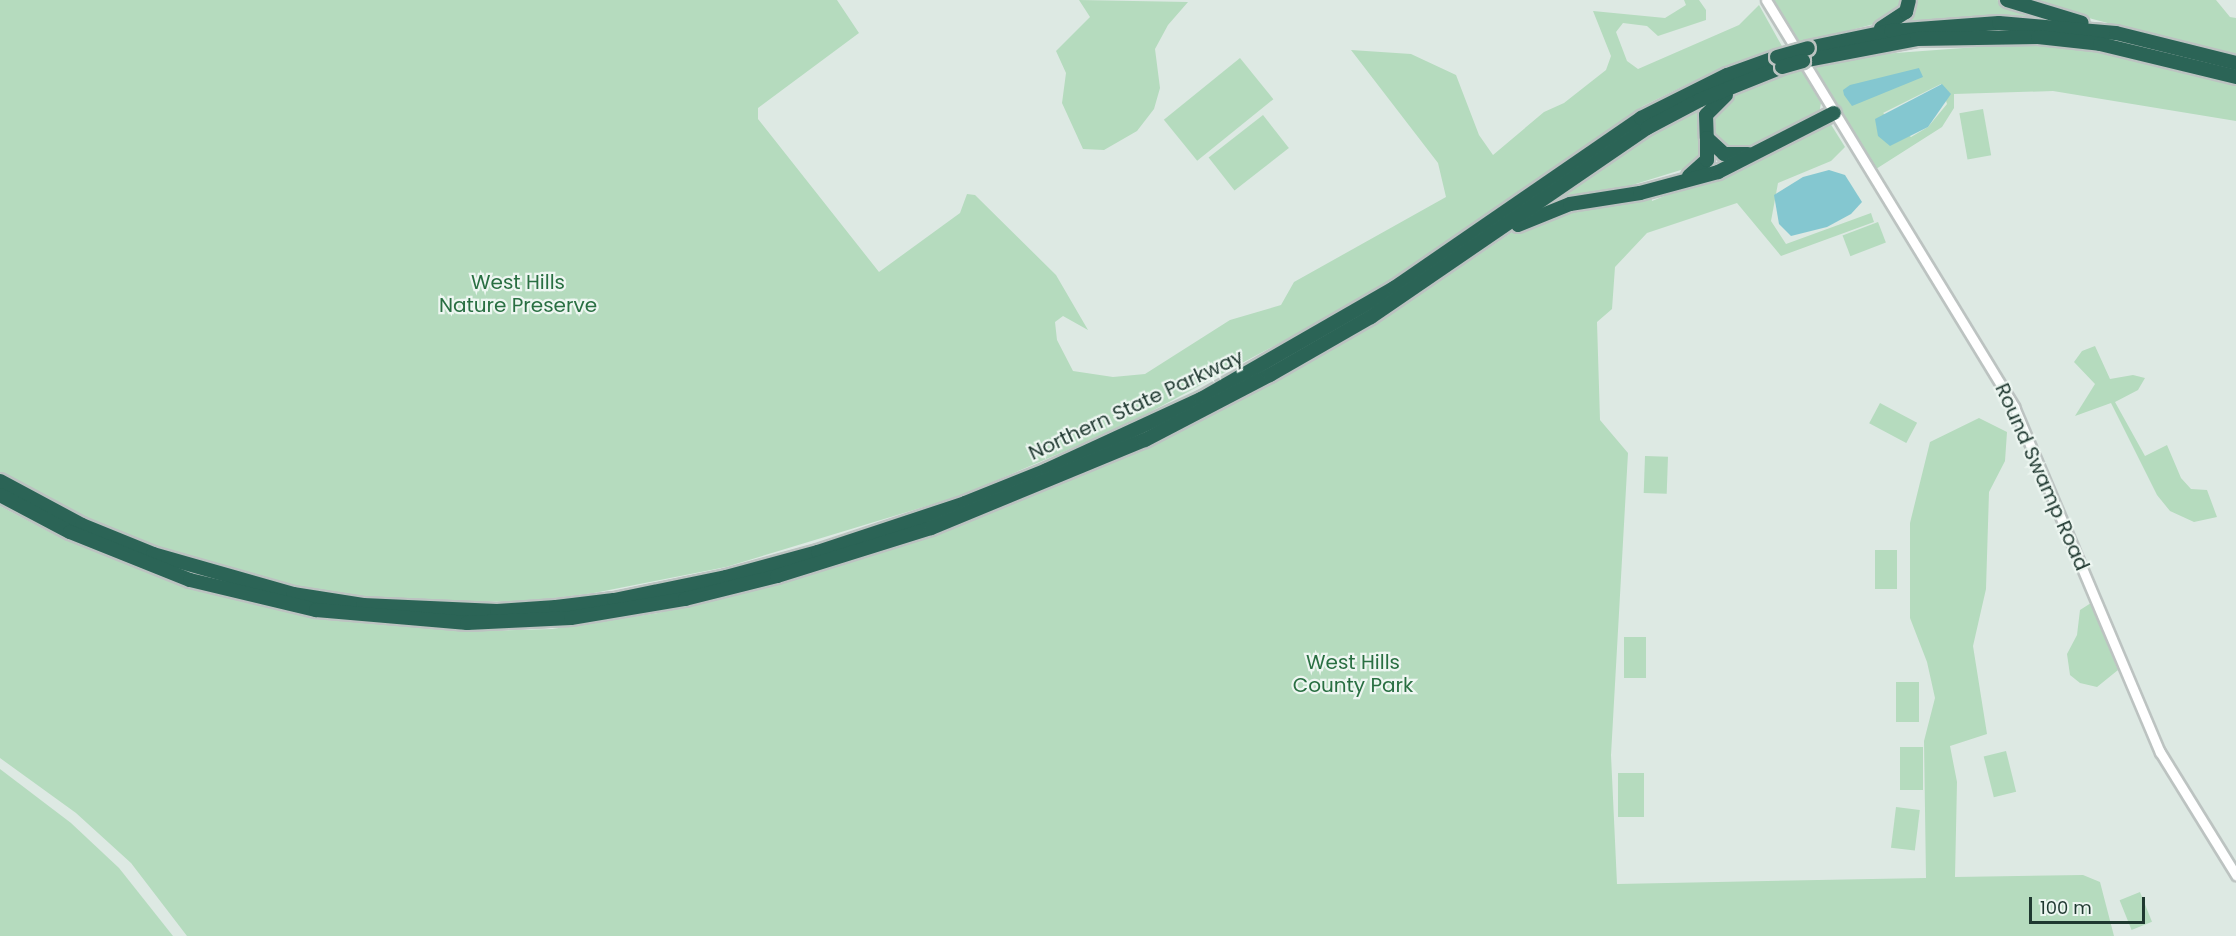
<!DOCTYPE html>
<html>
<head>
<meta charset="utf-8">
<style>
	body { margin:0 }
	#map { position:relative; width:2236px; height:936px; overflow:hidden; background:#dde9e3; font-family:Poppins,sans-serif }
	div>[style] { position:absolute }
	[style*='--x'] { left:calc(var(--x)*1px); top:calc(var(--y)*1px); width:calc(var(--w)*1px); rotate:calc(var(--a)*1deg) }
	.green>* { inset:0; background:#b5dbbe; transform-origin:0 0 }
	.water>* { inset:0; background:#84c7d0 }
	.roads { filter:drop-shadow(2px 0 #bcc3c1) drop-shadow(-2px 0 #bcc3c1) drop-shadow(0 2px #bcc3c1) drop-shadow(0 -2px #bcc3c1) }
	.minor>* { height:9px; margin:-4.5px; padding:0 4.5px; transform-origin:4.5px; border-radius:4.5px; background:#fff }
	.highway>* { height:14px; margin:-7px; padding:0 7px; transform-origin:7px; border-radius:7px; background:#2b6456 }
	.bridges { filter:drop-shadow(2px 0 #bcc3c1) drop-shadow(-2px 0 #bcc3c1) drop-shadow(0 2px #bcc3c1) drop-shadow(0 -2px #bcc3c1) }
	.highway-bridge>* { height:14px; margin:-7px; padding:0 7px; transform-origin:7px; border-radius:7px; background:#2b6456 }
	span { translate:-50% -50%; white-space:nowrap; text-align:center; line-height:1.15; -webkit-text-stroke:4.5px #edf6f1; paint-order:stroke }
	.park-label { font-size:20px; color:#296f42 }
	.street-label { font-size:20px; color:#1f3830 }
	.scale { position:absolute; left:2029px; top:897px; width:116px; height:27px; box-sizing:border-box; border:3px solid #1f3830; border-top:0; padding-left:8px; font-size:18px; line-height:21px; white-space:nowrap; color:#1f3830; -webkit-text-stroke:4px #edf6f1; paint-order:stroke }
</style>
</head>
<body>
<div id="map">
	<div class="green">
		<i style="clip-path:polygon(0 0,837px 0,859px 33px,758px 108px,758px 119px,879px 272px,960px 213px,967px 194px,975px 195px,1056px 275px,1088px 330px,1063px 316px,1055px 322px,1057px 340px,1073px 371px,1113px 377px,1145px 374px,1230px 320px,1281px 305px,1294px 282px,1446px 197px,1438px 163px,1351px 50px,1411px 54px,1456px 75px,1479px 135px,1493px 155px,1544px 112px,1564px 103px,1606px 70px,1611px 56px,1593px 11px,1665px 18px,1686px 5px,1684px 0,1699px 0,1706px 10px,1706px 20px,1658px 36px,1647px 26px,1623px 23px,1616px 32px,1627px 61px,1638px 69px,1739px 25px,1759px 5px,1783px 48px,1721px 68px,1643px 106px,1415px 264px,1336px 313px,1124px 426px,960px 496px,726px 567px,594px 593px,523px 602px,432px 601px,348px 596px,260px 580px,177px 555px,87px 520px,0 472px)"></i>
		<i style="clip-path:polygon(1079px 0,1188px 2px,1168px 25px,1155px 49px,1160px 88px,1154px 109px,1137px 131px,1104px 150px,1083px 149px,1062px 103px,1066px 73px,1056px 51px,1090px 17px)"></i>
		<i style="clip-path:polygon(1774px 0,1905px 0,1893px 19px,1798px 44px)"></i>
		<i style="clip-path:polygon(1916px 0,1997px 0,2048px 15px,2048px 19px,1994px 18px,1898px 25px)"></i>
		<i style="clip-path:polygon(2021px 0,2216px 0,2230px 17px,2236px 18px,2236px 57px)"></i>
		<i style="clip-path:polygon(evenodd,2018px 44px,2134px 56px,2236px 82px,2236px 121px,2053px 91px,1954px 94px,1954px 108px,1942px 127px,1876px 169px,1813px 64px,1841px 57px,2018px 44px,1941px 84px,1947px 104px,1928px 127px,1911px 137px,1883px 113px,1941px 84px)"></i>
		<i style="left:1240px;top:58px;width:53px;height:98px;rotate:51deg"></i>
		<i style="clip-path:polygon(1800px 68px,1821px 103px,1819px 114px,1740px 152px,1712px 142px,1709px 116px,1726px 99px,1769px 77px)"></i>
		<i style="clip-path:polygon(1706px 103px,1705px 152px,1697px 165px,1629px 186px,1619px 193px,1546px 206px,1638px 139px)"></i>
		<i style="left:1983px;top:109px;width:47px;height:24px;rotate:80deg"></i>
		<i style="left:1263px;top:115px;width:42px;height:69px;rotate:52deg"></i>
		<i style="clip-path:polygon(1830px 123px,1845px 147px,1831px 161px,1778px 183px,1771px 221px,1786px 244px,1871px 213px,1874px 222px,1781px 256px,1737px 203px,1647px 233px,1615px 267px,1612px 309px,1597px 322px,1600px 420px,1628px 453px,1611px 755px,1617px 884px,1926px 878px,1924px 741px,1935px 698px,1927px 662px,1910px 618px,1910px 523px,1930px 442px,1979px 418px,2007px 432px,2005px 461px,1989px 492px,1986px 589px,1973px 646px,1987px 734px,1950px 746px,1957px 782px,1955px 877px,2083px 875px,2100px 882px,2114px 936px,187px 936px,131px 863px,76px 813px,0 758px,0 506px,67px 541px,76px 541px,149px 572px,208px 590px,304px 612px,313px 619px,479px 631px,552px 629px,658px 613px,830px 569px,835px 563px,1043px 490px,1125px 454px,1394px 312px,1524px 224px,1550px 213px,1651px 193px,1652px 201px,1768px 154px)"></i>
		<i style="left:1878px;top:222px;width:22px;height:38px;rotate:69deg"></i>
		<i style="clip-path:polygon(2095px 346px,2110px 379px,2133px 375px,2145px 378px,2138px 390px,2115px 402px,2145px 456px,2167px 445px,2181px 478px,2191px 489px,2207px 490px,2217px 517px,2194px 522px,2170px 511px,2157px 495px,2111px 403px,2075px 416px,2095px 384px,2074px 362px,2082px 351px)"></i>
		<i style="left:1880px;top:403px;width:42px;height:23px;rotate:28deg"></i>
		<i style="left:1645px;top:456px;width:23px;height:37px;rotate:2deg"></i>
		<i style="left:1875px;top:550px;width:22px;height:39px"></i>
		<i style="clip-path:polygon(2091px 603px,2118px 670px,2097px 687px,2080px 683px,2070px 675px,2067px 654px,2077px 635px,2080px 610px)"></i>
		<i style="left:1624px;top:637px;width:22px;height:41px"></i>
		<i style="left:1896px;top:682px;width:23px;height:40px"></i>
		<i style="left:1900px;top:747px;width:23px;height:43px"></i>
		<i style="left:2006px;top:751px;width:42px;height:23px;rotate:76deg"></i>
		<i style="clip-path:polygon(0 769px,71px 823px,119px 868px,173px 936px,0 936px)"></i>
		<i style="left:1644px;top:773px;width:44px;height:26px;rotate:90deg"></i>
		<i style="left:1896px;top:807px;width:24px;height:41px;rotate:7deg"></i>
		<i style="left:2140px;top:892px;width:32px;height:22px;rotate:68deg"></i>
	</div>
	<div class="water">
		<i style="clip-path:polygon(1919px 68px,1923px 77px,1852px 106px,1844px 95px,1843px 90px,1850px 85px)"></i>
		<i style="clip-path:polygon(1942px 84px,1951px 94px,1928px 127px,1890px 146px,1878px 136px,1875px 119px)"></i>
		<i style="clip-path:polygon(1829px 170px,1845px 175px,1862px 202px,1851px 214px,1827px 227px,1791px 236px,1779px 224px,1774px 195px,1803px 177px)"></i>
	</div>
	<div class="roads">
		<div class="minor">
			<i style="--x:1766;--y:0;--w:477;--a:58.6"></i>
			<i style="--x:2014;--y:407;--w:375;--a:67.1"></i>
			<i style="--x:2160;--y:752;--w:145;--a:58.3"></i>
		</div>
		<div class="highway">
			<i style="--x:2007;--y:0;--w:78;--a:17"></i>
			<i style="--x:1881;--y:28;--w:30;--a:-33"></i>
			<i style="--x:1906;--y:12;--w:12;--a:-76"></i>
			<i style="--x:1808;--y:48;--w:85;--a:-11.6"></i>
			<i style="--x:1891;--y:31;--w:108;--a:-4.2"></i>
			<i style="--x:1999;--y:23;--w:117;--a:4.9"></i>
			<i style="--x:2116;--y:33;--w:124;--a:14"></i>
			<i style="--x:1803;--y:61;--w:116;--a:-10.9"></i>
			<i style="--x:1917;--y:39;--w:121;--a:-0.9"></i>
			<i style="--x:2038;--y:37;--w:62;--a:6.4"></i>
			<i style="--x:2100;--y:44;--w:140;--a:13.6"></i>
			<i style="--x:1726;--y:95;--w:28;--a:135"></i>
			<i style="--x:1706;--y:115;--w:23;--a:88"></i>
			<i style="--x:1707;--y:138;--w:23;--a:43"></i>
			<i style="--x:1724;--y:154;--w:24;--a:0"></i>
			<i style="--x:1689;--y:176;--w:24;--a:-42"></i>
			<i style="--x:1707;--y:160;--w:22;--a:-90"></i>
			<i style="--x:1518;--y:225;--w:56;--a:-22"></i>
			<i style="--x:1570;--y:204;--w:71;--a:-8.9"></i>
			<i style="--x:1640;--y:193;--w:81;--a:-15.1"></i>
			<i style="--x:1718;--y:172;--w:130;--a:-27"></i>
			<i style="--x:0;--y:481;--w:93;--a:28.2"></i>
			<i style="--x:82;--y:525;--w:77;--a:22.2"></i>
			<i style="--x:153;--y:554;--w:146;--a:15.9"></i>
			<i style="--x:293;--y:594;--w:71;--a:8.9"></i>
			<i style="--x:363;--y:605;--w:134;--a:2.6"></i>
			<i style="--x:497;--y:611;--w:59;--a:-3.9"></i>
			<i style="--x:556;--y:607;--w:58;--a:-6.9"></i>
			<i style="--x:614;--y:600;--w:114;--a:-11.6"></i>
			<i style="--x:726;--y:577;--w:95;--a:-15.2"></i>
			<i style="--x:818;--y:552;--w:155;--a:-18.4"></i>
			<i style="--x:965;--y:503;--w:88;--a:-21.9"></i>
			<i style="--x:1047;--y:470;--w:170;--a:-24.8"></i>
			<i style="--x:1201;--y:399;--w:223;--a:-29.9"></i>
			<i style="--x:1394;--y:288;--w:300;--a:-34.5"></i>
			<i style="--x:1641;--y:118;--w:96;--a:-26.6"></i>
			<i style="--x:1727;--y:75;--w:53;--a:-19.8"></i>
			<i style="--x:0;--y:495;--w:79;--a:27.9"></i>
			<i style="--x:70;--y:532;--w:129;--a:21.8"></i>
			<i style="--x:190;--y:580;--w:130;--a:13.4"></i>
			<i style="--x:316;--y:610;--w:152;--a:4.9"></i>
			<i style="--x:467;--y:623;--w:104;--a:-2.8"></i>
			<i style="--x:571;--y:618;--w:116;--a:-9.5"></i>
			<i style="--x:685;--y:599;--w:95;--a:-14"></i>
			<i style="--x:777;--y:576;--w:161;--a:-17.3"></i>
			<i style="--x:931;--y:528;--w:231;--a:-22.4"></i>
			<i style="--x:1145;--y:440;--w:141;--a:-27.5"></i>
			<i style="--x:1270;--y:375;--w:116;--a:-29.9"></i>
			<i style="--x:1371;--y:317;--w:335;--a:-34.4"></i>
			<i style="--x:1647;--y:128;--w:60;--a:-27.8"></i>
			<i style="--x:1700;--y:100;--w:88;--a:-21.9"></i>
		</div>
	</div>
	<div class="bridges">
		<div class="highway-bridge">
			<i style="--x:1777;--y:57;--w:32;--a:-16"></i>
			<i style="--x:1782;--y:67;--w:22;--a:-16"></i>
		</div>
	</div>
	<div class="park-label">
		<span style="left:518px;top:294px">West Hills<br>Nature Preserve</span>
		<span style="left:1353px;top:674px">West Hills<br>County Park</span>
	</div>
	<div class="street-label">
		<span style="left:1136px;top:405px;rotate:-25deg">Northern State Parkway</span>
		<span style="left:2042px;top:477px;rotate:66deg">Round Swamp Road</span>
	</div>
	<div class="scale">100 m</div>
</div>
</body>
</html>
